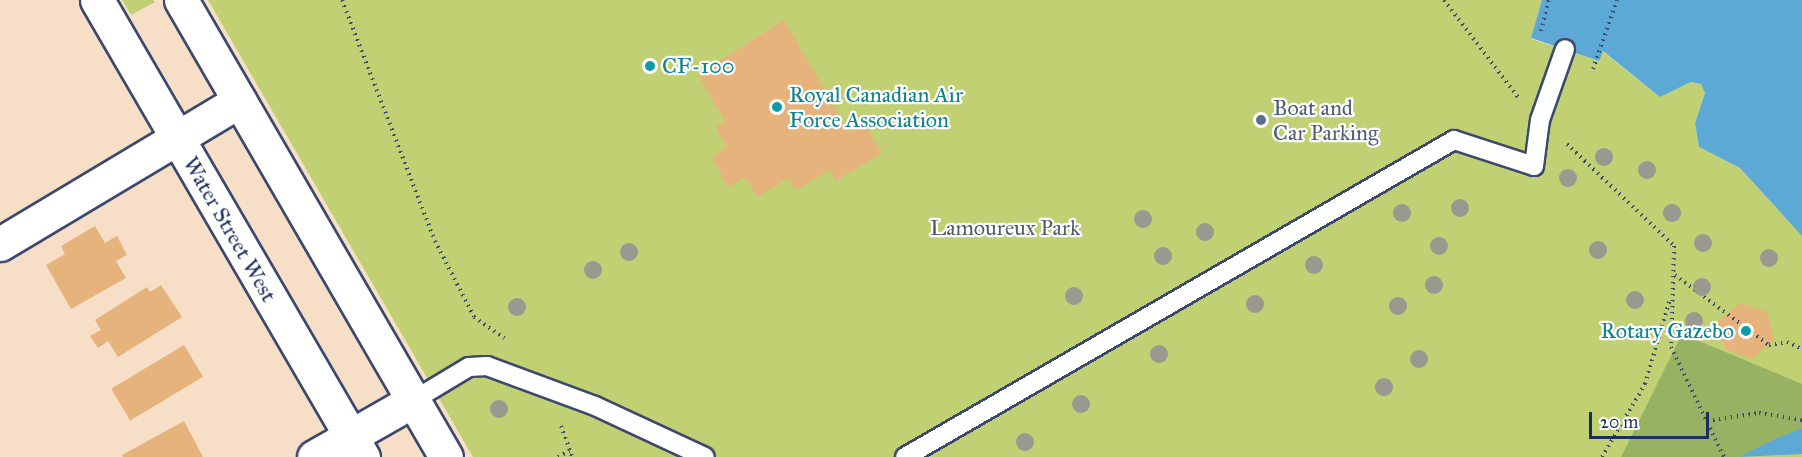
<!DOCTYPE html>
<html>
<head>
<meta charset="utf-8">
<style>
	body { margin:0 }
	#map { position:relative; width:1802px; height:457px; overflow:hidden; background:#f6dfc6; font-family:"IM FELL Great Primer",serif }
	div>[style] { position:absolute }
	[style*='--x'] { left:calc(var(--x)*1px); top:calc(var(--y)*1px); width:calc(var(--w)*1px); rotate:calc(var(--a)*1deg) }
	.green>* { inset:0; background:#c0d072 }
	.forest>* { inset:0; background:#98b264 }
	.water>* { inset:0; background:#5ba9d4 }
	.building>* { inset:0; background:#e7b37c; transform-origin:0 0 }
	.path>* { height:4px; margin-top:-2px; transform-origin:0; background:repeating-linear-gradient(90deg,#3c496e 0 1.5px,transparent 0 6px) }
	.roads { filter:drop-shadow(2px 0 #3c496e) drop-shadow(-2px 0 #3c496e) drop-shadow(0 2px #3c496e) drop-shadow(0 -2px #3c496e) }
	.lane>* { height:18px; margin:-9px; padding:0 9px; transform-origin:9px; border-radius:9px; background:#fff }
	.street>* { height:33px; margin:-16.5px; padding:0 16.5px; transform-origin:16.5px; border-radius:16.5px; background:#fff }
	.primary>* { height:33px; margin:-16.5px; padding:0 16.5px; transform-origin:16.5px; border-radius:16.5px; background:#fff }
	.trees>* { width:18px; height:18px; margin:-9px; border-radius:50%; background:#999990 }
	.dots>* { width:16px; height:16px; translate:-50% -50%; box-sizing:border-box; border:3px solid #fff; border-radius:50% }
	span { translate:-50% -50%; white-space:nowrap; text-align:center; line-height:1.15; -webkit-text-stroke:4.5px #fff; paint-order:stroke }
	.culture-label { font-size:22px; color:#0d838f }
	.left { translate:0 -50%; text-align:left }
	.right { translate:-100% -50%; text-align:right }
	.service-label { font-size:22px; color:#4e5e75 }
	.park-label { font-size:22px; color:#4d5f64 }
	.street-label { font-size:22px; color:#1b2f5e }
	.scale { position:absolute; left:1589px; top:412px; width:120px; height:27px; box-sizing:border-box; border:3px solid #1b2f5e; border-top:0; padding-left:8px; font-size:18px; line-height:21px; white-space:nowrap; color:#1b2f5e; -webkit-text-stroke:4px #fff; paint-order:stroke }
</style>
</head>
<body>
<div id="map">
	<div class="green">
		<i style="clip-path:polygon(122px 0,153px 0,155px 2px,131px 15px)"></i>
		<i style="clip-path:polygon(208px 0,1542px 0,1531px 39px,1599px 61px,1602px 51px,1660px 97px,1691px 82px,1701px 84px,1705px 93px,1695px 123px,1699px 147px,1740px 168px,1802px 236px,1802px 457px,473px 457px)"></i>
	</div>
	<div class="forest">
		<i style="clip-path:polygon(1682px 334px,1802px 384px,1802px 428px,1739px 457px,1621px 457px)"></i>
	</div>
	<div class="water">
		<i style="clip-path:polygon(1542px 0,1802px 0,1802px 236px,1740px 168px,1699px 147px,1695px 123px,1705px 93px,1701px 84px,1691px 82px,1660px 97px,1603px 51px,1599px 61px,1531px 38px)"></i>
		<i style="clip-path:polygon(1802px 428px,1802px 454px,1739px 457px,1773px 440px)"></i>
	</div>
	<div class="building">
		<i style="clip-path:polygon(784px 20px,850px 133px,865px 124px,882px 153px,836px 181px,830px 170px,796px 190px,788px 178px,757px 197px,745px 177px,728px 187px,712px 157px,727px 148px,716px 127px,725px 121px,698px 75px)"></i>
		<i style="clip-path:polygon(95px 226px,105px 243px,117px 236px,127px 255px,116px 261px,126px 278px,71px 309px,46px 265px,65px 254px,61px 246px)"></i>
		<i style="clip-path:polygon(161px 285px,182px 317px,118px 357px,108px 341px,98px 348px,90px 336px,101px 330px,95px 320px,147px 287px,150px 292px)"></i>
		<i style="clip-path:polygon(1740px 303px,1767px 312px,1774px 340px,1752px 359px,1725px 349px,1718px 322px)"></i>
		<i style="left:184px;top:345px;width:37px;height:85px;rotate:59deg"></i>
		<i style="clip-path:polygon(184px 421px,203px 457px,123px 457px,122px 455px)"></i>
	</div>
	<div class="path">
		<i style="--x:342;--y:0;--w:258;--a:68.9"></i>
		<i style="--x:435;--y:241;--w:85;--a:62.8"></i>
		<i style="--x:474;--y:317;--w:37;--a:35"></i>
		<i style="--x:1444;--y:0;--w:122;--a:52.7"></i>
		<i style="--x:1541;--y:31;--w:32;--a:-76"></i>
		<i style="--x:1593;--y:69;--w:73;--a:-70.8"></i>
		<i style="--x:1567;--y:144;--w:148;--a:43.6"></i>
		<i style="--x:1674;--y:246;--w:101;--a:91.7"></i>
		<i style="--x:1671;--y:347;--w:122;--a:64.3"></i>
		<i style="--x:1675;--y:275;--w:117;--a:36.7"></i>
		<i style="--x:1769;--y:345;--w:18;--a:-9"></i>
		<i style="--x:1787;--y:342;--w:17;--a:25"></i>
		<i style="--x:1707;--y:421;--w:53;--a:-8.7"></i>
		<i style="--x:1759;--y:413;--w:44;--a:9.2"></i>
		<i style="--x:561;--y:426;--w:33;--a:70"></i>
		<i style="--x:558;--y:457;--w:13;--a:-29"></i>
		<i style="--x:1602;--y:457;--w:85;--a:-59.5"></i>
		<i style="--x:1645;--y:384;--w:89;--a:-73.6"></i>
	</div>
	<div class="roads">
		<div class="lane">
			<i style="--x:414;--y:400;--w:64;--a:-31"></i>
			<i style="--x:469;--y:367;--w:18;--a:-3"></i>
			<i style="--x:487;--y:366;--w:115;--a:20.3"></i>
			<i style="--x:595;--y:406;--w:121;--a:24.9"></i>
			<i style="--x:905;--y:457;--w:634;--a:-30"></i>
			<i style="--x:1454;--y:140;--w:84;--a:18"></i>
			<i style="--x:1534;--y:166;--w:46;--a:-82.6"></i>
			<i style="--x:1540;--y:120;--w:75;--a:-70.6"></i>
		</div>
		<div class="street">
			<i style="--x:0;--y:244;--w:279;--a:-30.9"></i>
			<i style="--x:314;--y:457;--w:115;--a:-29.7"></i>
		</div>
		<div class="primary">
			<i style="--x:97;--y:0;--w:529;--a:59.8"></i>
			<i style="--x:181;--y:0;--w:528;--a:59.89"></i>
		</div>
	</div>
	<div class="trees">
		<i style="left:1604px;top:157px"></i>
		<i style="left:1647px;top:170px"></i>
		<i style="left:1568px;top:178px"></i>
		<i style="left:1460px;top:208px"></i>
		<i style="left:1402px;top:213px"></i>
		<i style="left:1672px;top:213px"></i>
		<i style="left:1143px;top:219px"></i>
		<i style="left:1205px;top:232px"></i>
		<i style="left:1703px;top:243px"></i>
		<i style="left:1439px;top:246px"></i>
		<i style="left:1598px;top:250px"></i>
		<i style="left:629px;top:252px"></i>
		<i style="left:1163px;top:256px"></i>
		<i style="left:1769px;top:258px"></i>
		<i style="left:1314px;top:265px"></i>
		<i style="left:593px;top:270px"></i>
		<i style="left:1434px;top:285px"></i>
		<i style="left:1702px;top:287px"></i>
		<i style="left:1074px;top:296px"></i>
		<i style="left:1635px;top:300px"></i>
		<i style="left:1255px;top:304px"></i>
		<i style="left:1398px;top:306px"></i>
		<i style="left:517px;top:307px"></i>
		<i style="left:1694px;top:321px"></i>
		<i style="left:1159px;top:354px"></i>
		<i style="left:1419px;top:359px"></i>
		<i style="left:1384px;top:387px"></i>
		<i style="left:1081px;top:404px"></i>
		<i style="left:499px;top:409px"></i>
		<i style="left:1025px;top:442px"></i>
	</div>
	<div class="dots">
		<i style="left:650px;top:66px;background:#0f9aa8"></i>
		<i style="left:777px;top:107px;background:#0f9aa8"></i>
		<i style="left:1261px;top:120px;background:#5c6f8a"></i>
		<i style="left:1746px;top:331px;background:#0f9aa8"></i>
	</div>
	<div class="culture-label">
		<span class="left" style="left:662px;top:66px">CF-100</span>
		<span class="left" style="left:789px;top:107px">Royal Canadian Air<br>Force Association</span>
		<span class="right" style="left:1734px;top:331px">Rotary Gazebo</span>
	</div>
	<div class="service-label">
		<span class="left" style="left:1273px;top:120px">Boat and<br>Car Parking</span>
	</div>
	<div class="park-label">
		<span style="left:1005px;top:228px">Lamoureux Park</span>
	</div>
	<div class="street-label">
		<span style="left:230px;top:229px;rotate:60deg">Water Street West</span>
	</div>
	<div class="scale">20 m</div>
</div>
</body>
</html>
